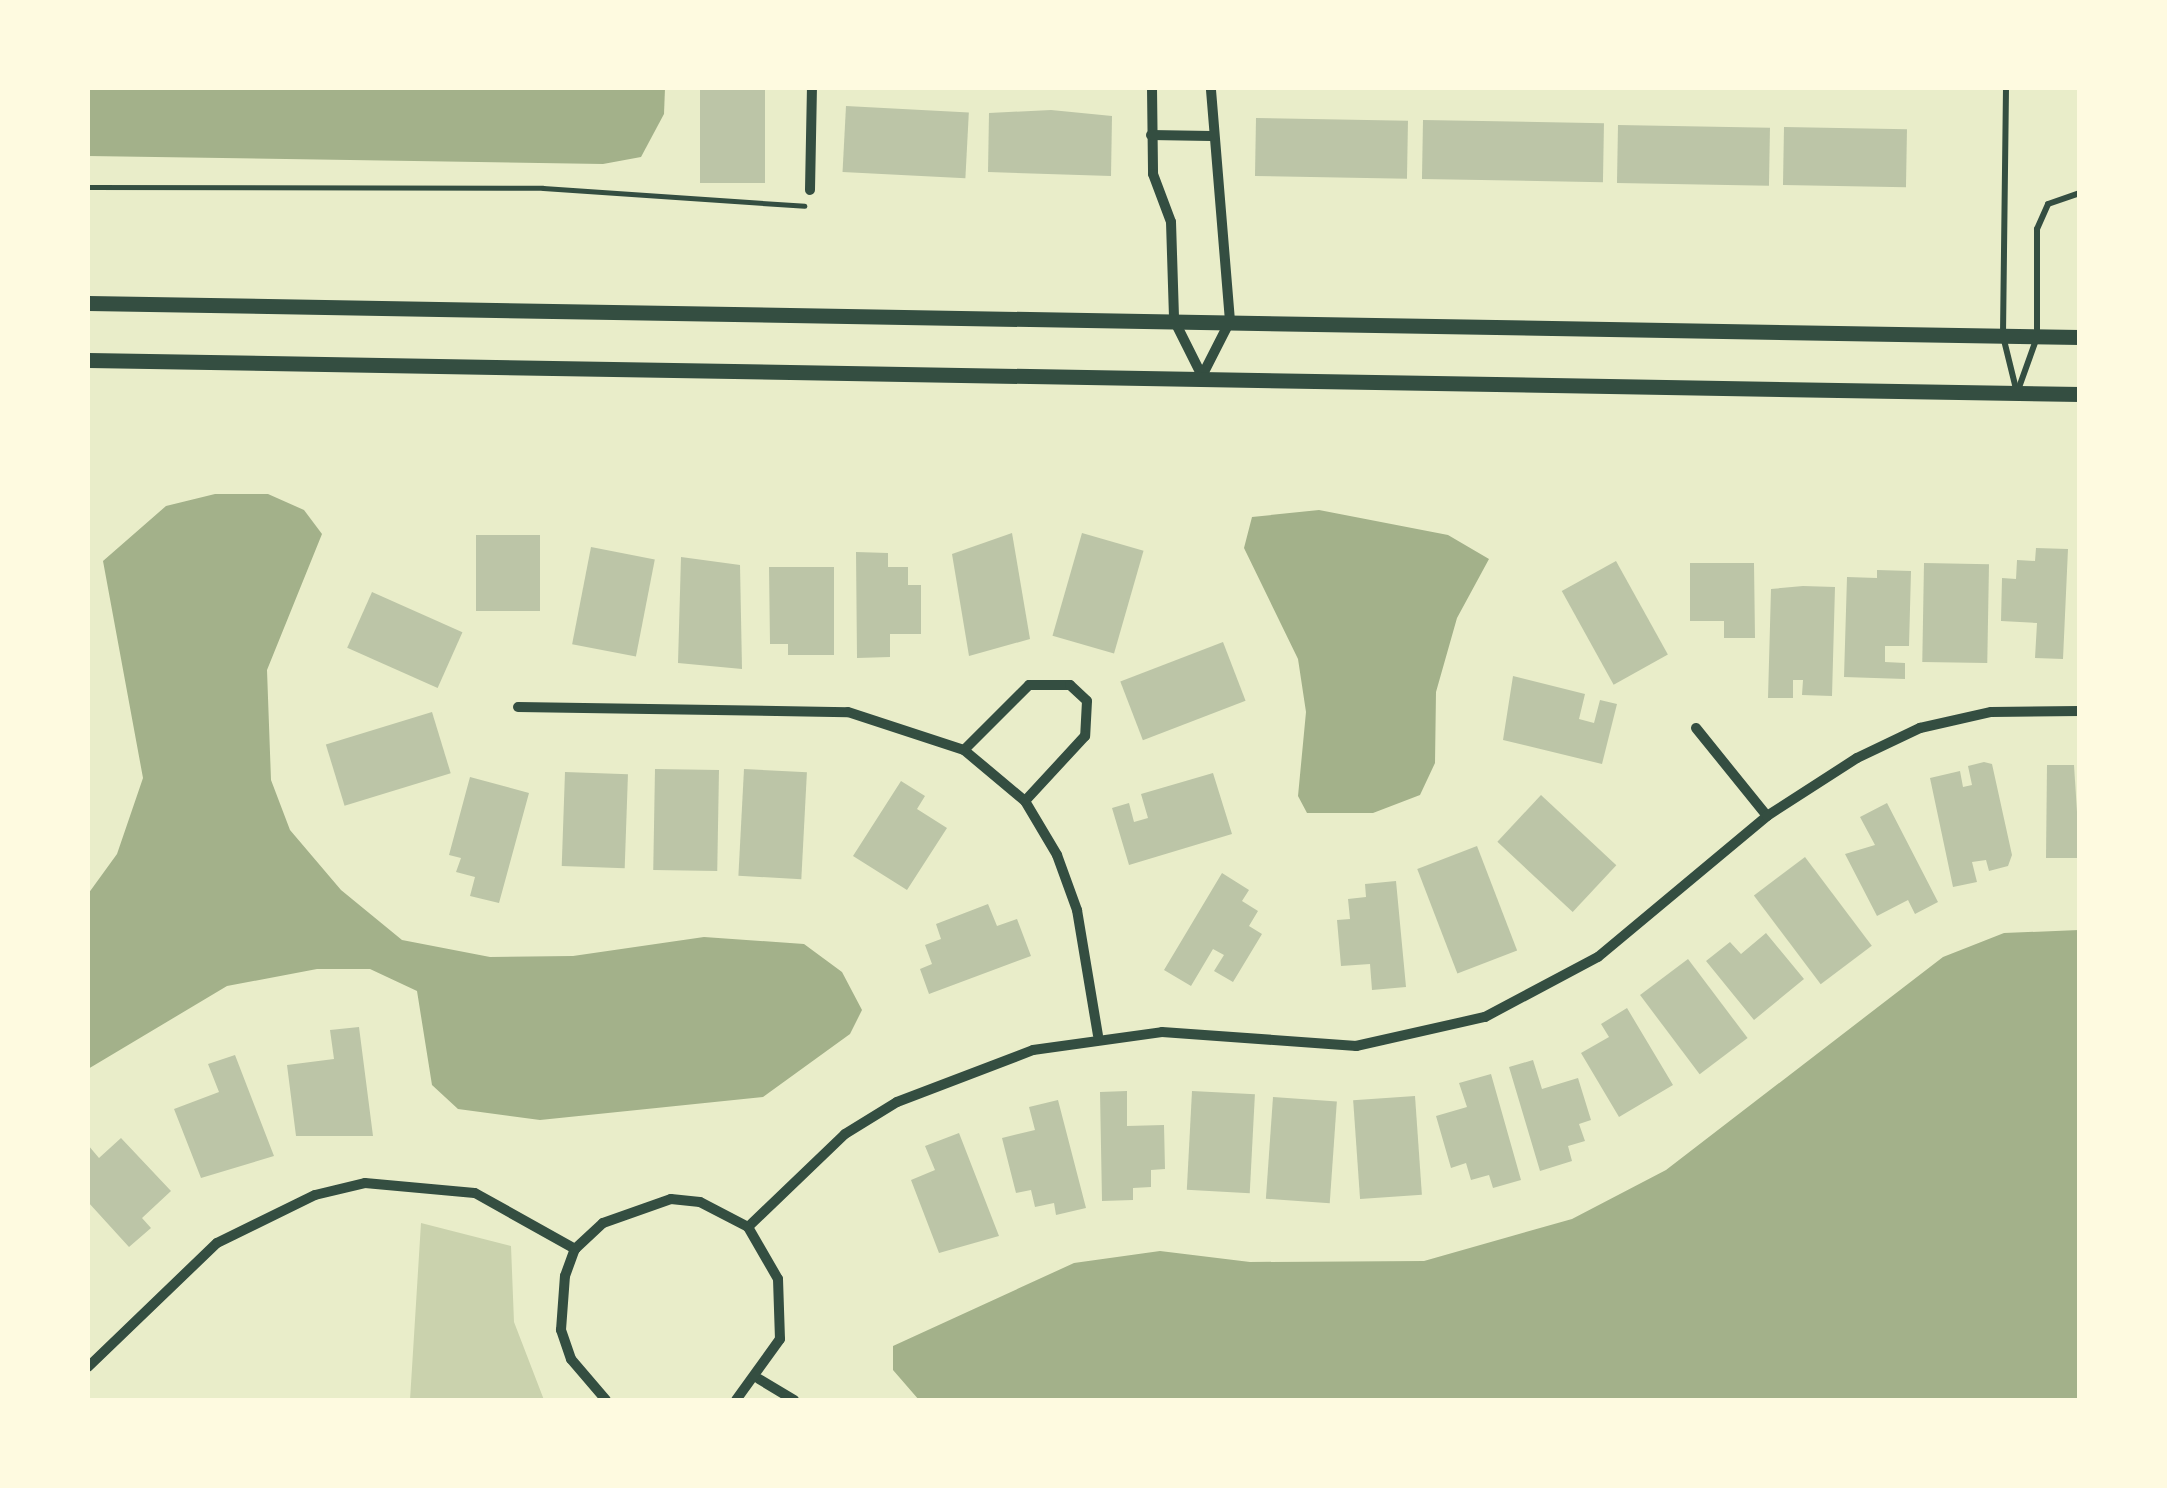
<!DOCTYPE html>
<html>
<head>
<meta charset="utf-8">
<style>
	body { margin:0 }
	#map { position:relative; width:2167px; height:1488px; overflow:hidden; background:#e9edc9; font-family:Roboto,sans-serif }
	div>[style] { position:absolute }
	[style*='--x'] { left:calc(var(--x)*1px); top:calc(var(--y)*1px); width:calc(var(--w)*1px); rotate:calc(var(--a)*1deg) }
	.green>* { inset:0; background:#cad2ad }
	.water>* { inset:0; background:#a3b18a }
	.building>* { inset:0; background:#bcc5a7; transform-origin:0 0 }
	.path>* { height:5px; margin:-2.5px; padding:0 2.5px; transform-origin:2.5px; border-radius:2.5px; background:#344e41 }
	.service>* { height:6px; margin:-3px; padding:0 3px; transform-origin:3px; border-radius:3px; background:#344e41 }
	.minor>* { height:10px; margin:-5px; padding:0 5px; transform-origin:5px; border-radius:5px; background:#344e41 }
	.tertiary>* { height:15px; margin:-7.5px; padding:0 7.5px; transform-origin:7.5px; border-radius:7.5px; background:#344e41 }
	span { translate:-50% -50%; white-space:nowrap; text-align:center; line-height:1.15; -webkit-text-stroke:10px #fefae0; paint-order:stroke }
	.frame { position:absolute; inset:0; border:90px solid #fefae0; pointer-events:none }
</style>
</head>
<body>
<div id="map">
	<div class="green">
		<i style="clip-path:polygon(421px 1223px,511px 1246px,514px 1322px,544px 1400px,410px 1400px)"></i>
	</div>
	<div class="water">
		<i style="clip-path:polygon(88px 88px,665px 88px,664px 114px,641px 157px,603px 164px,88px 156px)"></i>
		<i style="clip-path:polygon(215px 494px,268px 494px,304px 510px,322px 534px,267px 670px,271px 780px,290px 830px,341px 890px,402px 940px,490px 957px,573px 956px,704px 937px,804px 944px,842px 972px,862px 1010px,850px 1034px,763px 1097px,540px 1120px,458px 1109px,432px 1085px,417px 991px,370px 969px,317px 969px,227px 986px,88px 1069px,88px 894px,117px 854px,143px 778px,103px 561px,166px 506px)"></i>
		<i style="clip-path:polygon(1319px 510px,1448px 535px,1489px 559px,1457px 618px,1436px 692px,1435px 763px,1420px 795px,1373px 813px,1307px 813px,1298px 796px,1306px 712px,1298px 659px,1244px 548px,1252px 517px)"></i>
		<i style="clip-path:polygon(2079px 930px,2079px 1400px,919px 1400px,893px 1370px,893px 1346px,1074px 1263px,1160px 1251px,1250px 1262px,1424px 1261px,1572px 1219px,1666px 1170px,1943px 957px,2004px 933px)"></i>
	</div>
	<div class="building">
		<i style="left:700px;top:88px;width:65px;height:95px"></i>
		<i style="left:846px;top:106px;width:123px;height:66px;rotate:3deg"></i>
		<i style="clip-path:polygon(1051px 110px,1112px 116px,1111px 176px,988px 172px,989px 113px)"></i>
		<i style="left:1256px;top:118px;width:152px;height:58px;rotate:1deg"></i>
		<i style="left:1423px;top:120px;width:181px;height:59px;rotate:1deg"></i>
		<i style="left:1618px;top:125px;width:152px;height:58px;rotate:1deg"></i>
		<i style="left:1784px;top:127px;width:123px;height:58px;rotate:1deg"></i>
		<i style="clip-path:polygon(1012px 533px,1030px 639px,969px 656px,952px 554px)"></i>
		<i style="left:1082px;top:533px;width:64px;height:107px;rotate:16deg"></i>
		<i style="left:540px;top:535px;width:76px;height:64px;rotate:90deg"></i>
		<i style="left:591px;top:547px;width:65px;height:99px;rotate:11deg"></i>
		<i style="clip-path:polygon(2036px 548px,2068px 549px,2063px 659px,2035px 658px,2037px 623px,2001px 621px,2002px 578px,2016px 579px,2017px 560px,2035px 561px)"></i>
		<i style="clip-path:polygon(856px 552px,888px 553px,888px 567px,908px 567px,908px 585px,921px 585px,921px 634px,890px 634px,890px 657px,857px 658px)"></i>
		<i style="clip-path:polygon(681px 557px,740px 565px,742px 669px,678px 663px)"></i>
		<i style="left:1616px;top:561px;width:107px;height:62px;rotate:61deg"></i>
		<i style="clip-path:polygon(1690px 563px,1754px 563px,1755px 638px,1724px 638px,1724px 621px,1690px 621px)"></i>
		<i style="left:1924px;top:563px;width:65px;height:99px;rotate:1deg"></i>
		<i style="clip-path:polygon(769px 567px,834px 567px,834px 655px,788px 655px,788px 644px,770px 644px)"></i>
		<i style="clip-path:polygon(1877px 570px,1911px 571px,1909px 646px,1885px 646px,1885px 662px,1905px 663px,1905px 679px,1844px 677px,1847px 577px,1877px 578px)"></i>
		<i style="clip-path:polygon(1803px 586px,1835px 587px,1832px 696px,1802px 695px,1803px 680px,1793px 680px,1793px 698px,1768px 698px,1771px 589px)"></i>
		<i style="left:372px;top:592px;width:99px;height:61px;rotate:24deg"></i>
		<i style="left:1223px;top:642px;width:63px;height:110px;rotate:69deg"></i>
		<i style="clip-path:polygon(1513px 676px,1585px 694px,1579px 719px,1594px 723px,1600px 700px,1617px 704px,1602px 764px,1503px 740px)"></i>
		<i style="left:432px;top:712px;width:64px;height:111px;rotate:73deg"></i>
		<i style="clip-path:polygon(1984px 762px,1992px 764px,2012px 855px,2008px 866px,1989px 871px,1986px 860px,1972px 862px,1977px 882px,1953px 887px,1930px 778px,1960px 771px,1963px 787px,1972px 785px,1968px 766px)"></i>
		<i style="clip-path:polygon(2047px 765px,2074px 765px,2080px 858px,2046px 858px)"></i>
		<i style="left:655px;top:769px;width:64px;height:101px;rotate:1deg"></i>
		<i style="left:744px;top:769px;width:63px;height:107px;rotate:3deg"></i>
		<i style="left:565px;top:772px;width:63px;height:94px;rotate:2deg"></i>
		<i style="clip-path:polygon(1213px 773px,1232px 834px,1129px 865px,1112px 808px,1129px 803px,1134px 822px,1148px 818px,1141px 794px)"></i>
		<i style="clip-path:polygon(470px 777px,529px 793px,499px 903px,470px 896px,475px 877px,456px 872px,461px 858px,449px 855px)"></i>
		<i style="clip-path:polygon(901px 781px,925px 796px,917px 809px,947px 828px,907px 890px,853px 856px)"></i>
		<i style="left:1541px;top:795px;width:103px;height:64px;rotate:43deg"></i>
		<i style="clip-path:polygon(1887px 803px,1938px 902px,1915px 914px,1908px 900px,1877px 916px,1845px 854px,1875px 845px,1860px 817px)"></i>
		<i style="left:1477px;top:846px;width:112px;height:64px;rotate:69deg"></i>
		<i style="left:1805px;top:857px;width:111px;height:64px;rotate:53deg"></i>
		<i style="clip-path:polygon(1222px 873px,1249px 890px,1242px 901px,1258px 911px,1249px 926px,1262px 934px,1233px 982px,1214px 971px,1224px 955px,1213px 949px,1191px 986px,1164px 970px)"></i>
		<i style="clip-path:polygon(1396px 881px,1406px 987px,1372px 990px,1370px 964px,1341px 966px,1337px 920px,1350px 919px,1348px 899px,1366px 897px,1365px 884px)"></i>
		<i style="clip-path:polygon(988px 904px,997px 926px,1017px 919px,1031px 956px,929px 994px,920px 969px,932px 964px,925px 945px,941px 939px,936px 924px)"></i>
		<i style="clip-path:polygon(1766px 933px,1804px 979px,1754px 1020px,1706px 961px,1730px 942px,1741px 954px)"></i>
		<i style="left:1688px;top:959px;width:99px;height:60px;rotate:53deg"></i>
		<i style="clip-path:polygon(1627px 1008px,1673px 1085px,1619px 1117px,1581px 1053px,1609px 1037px,1601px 1024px)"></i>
		<i style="clip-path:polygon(359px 1027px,373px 1136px,296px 1136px,287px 1065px,334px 1059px,330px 1030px)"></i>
		<i style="clip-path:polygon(235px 1055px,274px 1156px,201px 1178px,174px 1109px,219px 1092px,208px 1064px)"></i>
		<i style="clip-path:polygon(1533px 1060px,1542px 1089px,1578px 1078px,1591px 1120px,1579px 1124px,1585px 1141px,1568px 1146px,1572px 1161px,1540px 1171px,1509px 1067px)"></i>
		<i style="clip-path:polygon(1491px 1074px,1521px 1180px,1493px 1188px,1489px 1175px,1471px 1180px,1466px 1163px,1451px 1168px,1436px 1116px,1467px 1107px,1459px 1083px)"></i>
		<i style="clip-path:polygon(1127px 1091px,1127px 1126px,1164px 1125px,1165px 1169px,1151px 1170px,1151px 1187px,1133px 1188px,1133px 1200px,1102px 1201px,1100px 1092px)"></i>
		<i style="left:1192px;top:1091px;width:63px;height:99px;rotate:3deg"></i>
		<i style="left:1415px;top:1096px;width:99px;height:62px;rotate:86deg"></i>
		<i style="left:1273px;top:1097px;width:64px;height:102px;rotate:4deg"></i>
		<i style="clip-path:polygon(1058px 1100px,1086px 1208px,1056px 1215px,1054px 1203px,1035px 1207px,1031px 1190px,1016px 1193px,1002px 1138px,1035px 1130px,1029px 1107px)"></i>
		<i style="clip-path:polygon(959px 1133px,999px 1236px,939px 1253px,911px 1180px,935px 1170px,925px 1146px)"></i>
		<i style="clip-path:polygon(121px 1138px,171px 1191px,142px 1218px,151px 1228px,129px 1247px,88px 1202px,88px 1145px,99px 1158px)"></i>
	</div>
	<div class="path">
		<i style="--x:88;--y:187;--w:455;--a:0.1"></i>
		<i style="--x:543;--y:188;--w:262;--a:3.9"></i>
	</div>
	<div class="service">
		<i style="--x:2006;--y:88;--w:248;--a:90.7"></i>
		<i style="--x:2003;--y:336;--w:59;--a:76.2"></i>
		<i style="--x:2017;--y:393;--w:59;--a:-70.3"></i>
		<i style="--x:2037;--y:337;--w:108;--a:-90"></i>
		<i style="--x:2037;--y:229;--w:27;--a:-66"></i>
		<i style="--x:2048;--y:204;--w:34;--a:-19"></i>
	</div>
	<div class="minor">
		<i style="--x:1152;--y:88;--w:86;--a:89.3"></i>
		<i style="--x:1153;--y:174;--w:51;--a:69.4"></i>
		<i style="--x:1171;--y:222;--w:98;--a:88.2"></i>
		<i style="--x:1174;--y:320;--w:63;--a:63.4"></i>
		<i style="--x:1151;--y:135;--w:60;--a:1"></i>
		<i style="--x:810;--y:190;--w:102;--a:-88.9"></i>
		<i style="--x:1202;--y:376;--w:62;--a:-63"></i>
		<i style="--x:1230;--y:321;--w:234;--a:-94.7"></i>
		<i style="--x:518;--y:707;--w:330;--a:0.9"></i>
		<i style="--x:848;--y:712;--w:122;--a:18.1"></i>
		<i style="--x:964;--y:750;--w:80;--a:39.9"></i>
		<i style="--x:1025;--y:801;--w:63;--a:59.3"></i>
		<i style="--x:1057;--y:855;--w:59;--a:70"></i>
		<i style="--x:1077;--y:910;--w:127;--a:80.5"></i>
		<i style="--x:1696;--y:728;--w:113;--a:51.1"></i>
		<i style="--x:964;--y:750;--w:92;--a:-45"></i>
		<i style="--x:1029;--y:685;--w:41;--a:0"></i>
		<i style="--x:1070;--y:685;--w:23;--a:43"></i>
		<i style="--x:1087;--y:701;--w:35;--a:93"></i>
		<i style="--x:1085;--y:736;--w:88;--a:132.7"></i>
		<i style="--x:748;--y:1227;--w:134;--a:-43.8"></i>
		<i style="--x:845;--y:1134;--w:61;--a:-31.6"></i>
		<i style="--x:897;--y:1102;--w:146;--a:-20.9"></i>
		<i style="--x:1033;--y:1050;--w:130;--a:-7.9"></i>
		<i style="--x:1162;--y:1032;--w:195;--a:4.1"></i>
		<i style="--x:1356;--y:1046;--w:132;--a:-12.7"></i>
		<i style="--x:1485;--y:1017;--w:128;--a:-28"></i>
		<i style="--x:1598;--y:957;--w:220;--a:-39.8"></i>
		<i style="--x:1767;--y:816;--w:107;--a:-32.8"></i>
		<i style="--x:1857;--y:758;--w:70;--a:-25.5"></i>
		<i style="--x:1920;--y:728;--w:73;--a:-12.7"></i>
		<i style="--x:1991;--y:712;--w:89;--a:-0.6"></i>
		<i style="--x:88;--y:1367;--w:179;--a:-43.9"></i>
		<i style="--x:217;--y:1243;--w:109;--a:-26.1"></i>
		<i style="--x:315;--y:1195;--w:51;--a:-13.5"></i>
		<i style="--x:365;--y:1183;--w:110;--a:5.2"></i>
		<i style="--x:475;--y:1193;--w:115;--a:29.2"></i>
		<i style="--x:759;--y:1379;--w:41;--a:31"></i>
		<i style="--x:606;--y:1400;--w:54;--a:-130.5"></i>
		<i style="--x:571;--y:1359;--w:31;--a:-109"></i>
		<i style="--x:561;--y:1330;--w:54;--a:-85.8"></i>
		<i style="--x:565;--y:1276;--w:29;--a:-70"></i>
		<i style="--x:575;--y:1249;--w:38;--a:-43"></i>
		<i style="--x:603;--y:1223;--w:72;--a:-19.4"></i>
		<i style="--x:671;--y:1199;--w:29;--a:6"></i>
		<i style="--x:700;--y:1202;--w:54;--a:27.5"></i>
		<i style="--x:748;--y:1227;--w:60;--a:60"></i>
		<i style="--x:778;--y:1279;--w:60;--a:88.1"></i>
		<i style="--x:780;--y:1339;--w:75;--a:125.8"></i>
	</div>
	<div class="tertiary">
		<i style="--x:88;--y:303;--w:1992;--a:0.98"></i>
		<i style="--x:88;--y:360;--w:1992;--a:0.98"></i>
	</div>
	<div class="frame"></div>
</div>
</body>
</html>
